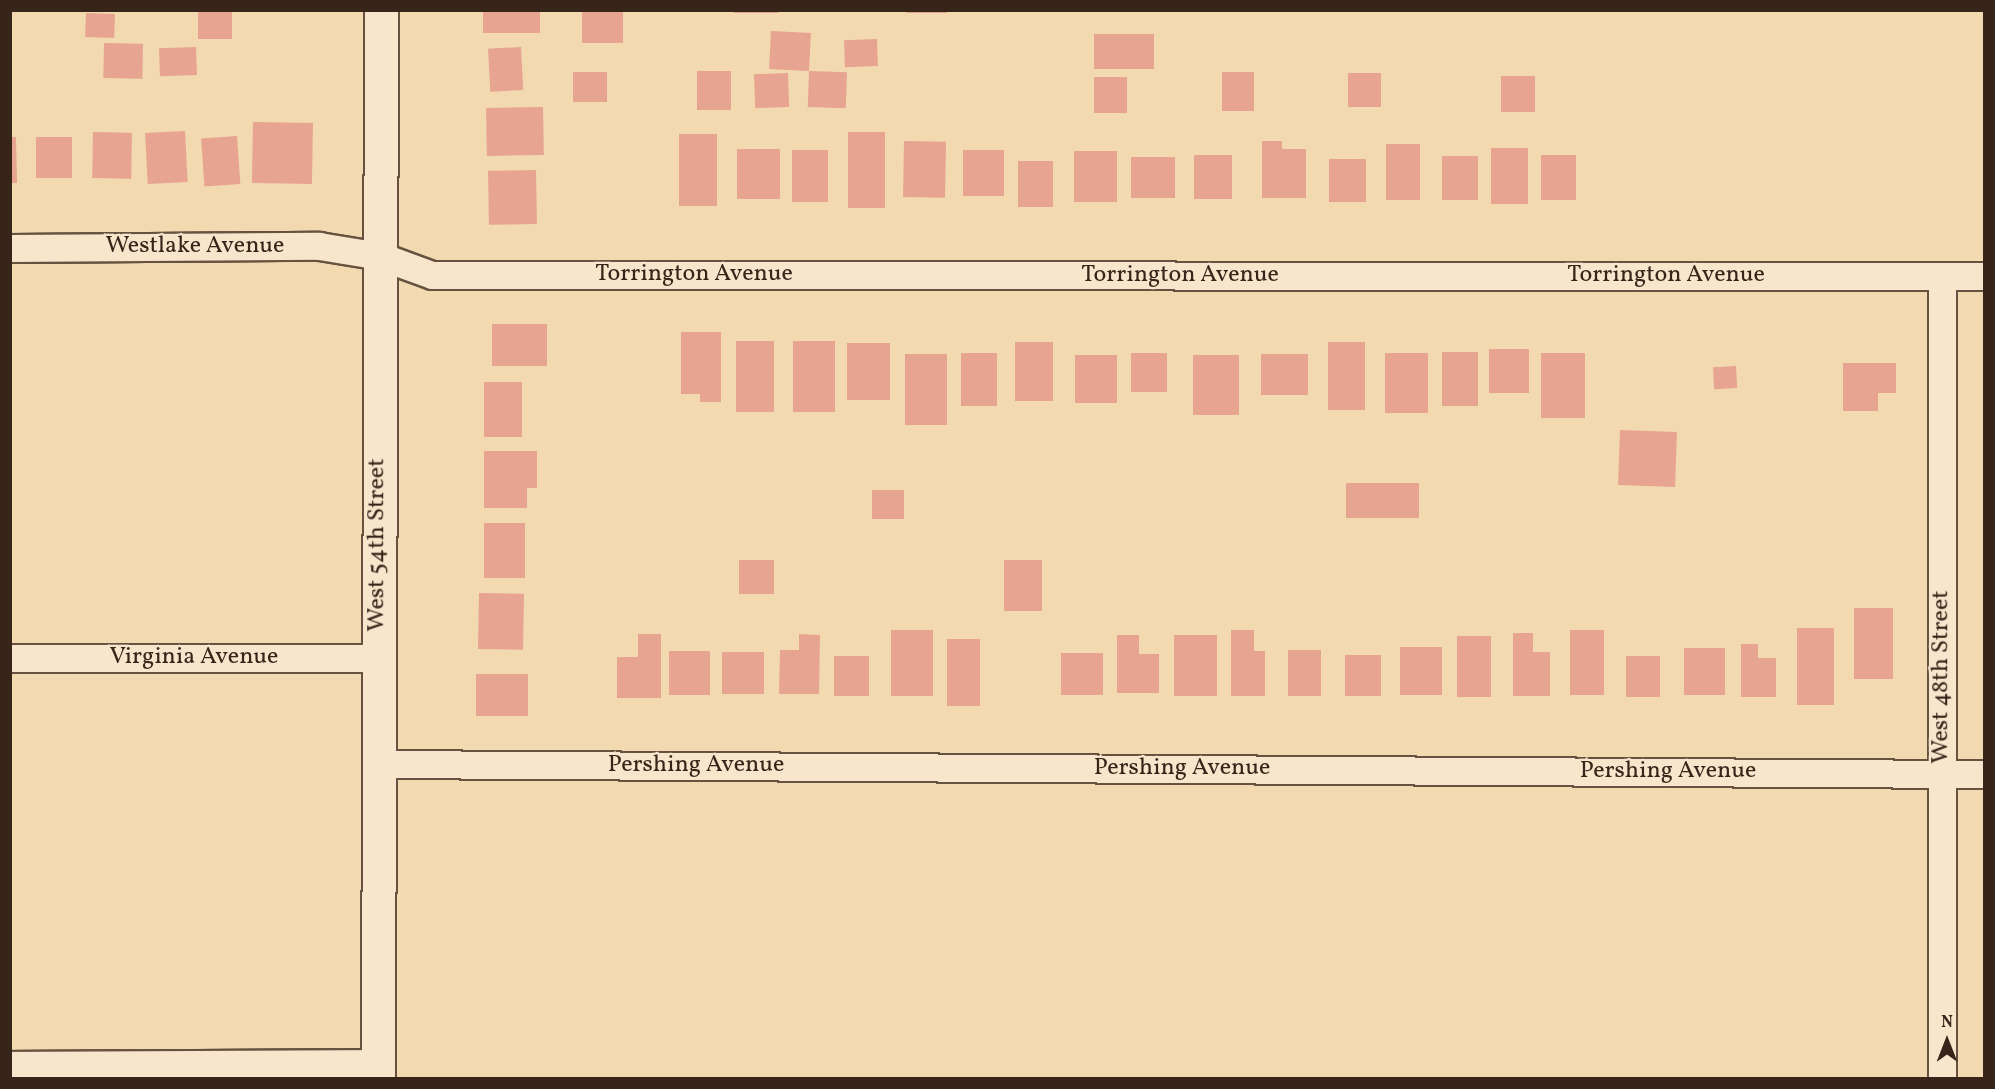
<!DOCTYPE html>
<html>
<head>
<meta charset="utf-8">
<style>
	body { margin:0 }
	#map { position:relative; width:1995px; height:1089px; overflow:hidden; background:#f3d9b0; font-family:Vollkorn,serif }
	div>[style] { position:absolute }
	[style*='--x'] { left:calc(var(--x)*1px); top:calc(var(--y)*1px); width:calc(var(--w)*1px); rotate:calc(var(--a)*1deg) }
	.building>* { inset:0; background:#e7a491; transform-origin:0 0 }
	.roads { filter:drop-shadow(2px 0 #665240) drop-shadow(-2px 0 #665240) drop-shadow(0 2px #665240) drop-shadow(0 -2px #665240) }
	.street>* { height:27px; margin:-13.5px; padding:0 13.5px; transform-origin:13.5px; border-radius:13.5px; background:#f7e6cc }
	.secondary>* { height:33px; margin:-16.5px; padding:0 16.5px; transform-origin:16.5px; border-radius:16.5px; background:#f7e6cc }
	span { translate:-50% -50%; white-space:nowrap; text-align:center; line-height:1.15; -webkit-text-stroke:4.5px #f7e6cc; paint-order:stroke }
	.street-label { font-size:24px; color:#37251a }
	.frame { position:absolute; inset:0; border:12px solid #37251a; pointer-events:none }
	.north { position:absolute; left:1917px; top:1011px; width:60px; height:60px; -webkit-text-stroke:4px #f7e6cc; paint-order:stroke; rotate:0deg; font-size:16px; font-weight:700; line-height:24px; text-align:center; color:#37251a }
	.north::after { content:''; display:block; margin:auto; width:21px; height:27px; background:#37251a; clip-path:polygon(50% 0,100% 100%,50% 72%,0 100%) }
</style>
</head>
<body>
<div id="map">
	<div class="building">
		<i style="left:198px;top:10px;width:34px;height:29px"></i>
		<i style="left:483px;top:10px;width:57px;height:23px"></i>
		<i style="left:582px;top:10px;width:41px;height:33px"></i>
		<i style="left:734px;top:10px;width:44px;height:3px"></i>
		<i style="left:906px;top:10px;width:41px;height:3px"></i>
		<i style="left:86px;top:13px;width:29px;height:24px;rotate:2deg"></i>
		<i style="left:771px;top:31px;width:40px;height:38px;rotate:3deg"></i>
		<i style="left:1094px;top:34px;width:60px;height:35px"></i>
		<i style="left:877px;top:39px;width:27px;height:33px;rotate:88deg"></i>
		<i style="left:104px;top:43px;width:39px;height:35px;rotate:1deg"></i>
		<i style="left:196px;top:47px;width:28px;height:37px;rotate:88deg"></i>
		<i style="left:521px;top:47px;width:43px;height:33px;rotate:87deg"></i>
		<i style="left:697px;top:71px;width:34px;height:39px"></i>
		<i style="left:809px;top:71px;width:38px;height:36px;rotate:2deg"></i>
		<i style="left:573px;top:72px;width:34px;height:30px"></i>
		<i style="left:1222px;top:72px;width:32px;height:39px"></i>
		<i style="left:788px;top:73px;width:34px;height:34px;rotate:88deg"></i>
		<i style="left:1348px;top:73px;width:33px;height:34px"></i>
		<i style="left:1501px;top:76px;width:34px;height:36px"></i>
		<i style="left:1094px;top:77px;width:33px;height:36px"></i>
		<i style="left:543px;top:107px;width:48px;height:57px;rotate:89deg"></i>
		<i style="left:253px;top:122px;width:60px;height:61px;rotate:1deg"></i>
		<i style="left:185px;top:131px;width:51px;height:40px;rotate:87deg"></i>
		<i style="left:93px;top:132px;width:39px;height:46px;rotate:1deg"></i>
		<i style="left:848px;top:132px;width:37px;height:76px"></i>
		<i style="left:679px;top:134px;width:38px;height:72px"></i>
		<i style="left:237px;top:136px;width:48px;height:36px;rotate:86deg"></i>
		<i style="clip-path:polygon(10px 137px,16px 137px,17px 183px,10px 183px)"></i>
		<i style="left:36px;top:137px;width:36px;height:41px"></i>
		<i style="left:904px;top:141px;width:42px;height:56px;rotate:1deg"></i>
		<i style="clip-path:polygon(1262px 141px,1282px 141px,1282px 149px,1306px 149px,1306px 198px,1262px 198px)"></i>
		<i style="left:1386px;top:144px;width:34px;height:56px"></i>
		<i style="left:1491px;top:148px;width:37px;height:56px"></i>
		<i style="left:737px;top:149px;width:43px;height:50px"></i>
		<i style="left:792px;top:150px;width:36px;height:52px"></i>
		<i style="left:963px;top:150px;width:41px;height:46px"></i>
		<i style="left:1074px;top:151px;width:43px;height:51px"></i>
		<i style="left:1194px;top:155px;width:38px;height:44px"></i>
		<i style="left:1541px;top:155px;width:35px;height:45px"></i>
		<i style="left:1442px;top:156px;width:36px;height:44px"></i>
		<i style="left:1131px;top:157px;width:44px;height:41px"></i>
		<i style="left:1329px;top:159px;width:37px;height:43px"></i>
		<i style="left:1018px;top:161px;width:35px;height:46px"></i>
		<i style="left:536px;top:170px;width:54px;height:48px;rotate:89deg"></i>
		<i style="left:492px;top:324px;width:55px;height:42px"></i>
		<i style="clip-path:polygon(681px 332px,721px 332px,721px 402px,700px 402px,700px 394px,681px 394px)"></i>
		<i style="left:736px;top:341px;width:38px;height:71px"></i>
		<i style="left:793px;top:341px;width:42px;height:71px"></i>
		<i style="left:1015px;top:342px;width:38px;height:59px"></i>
		<i style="left:1328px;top:342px;width:37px;height:68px"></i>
		<i style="left:847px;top:343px;width:43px;height:57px"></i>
		<i style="left:1489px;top:349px;width:40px;height:44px"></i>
		<i style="left:1442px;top:352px;width:36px;height:54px"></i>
		<i style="left:961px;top:353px;width:36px;height:53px"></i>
		<i style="left:1131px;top:353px;width:36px;height:39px"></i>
		<i style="left:1385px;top:353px;width:43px;height:60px"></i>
		<i style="left:1541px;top:353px;width:44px;height:65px"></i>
		<i style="left:905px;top:354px;width:42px;height:71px"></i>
		<i style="left:1261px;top:354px;width:47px;height:41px"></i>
		<i style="left:1075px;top:355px;width:42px;height:48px"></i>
		<i style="left:1193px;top:355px;width:46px;height:60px"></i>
		<i style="clip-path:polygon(1843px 363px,1896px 363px,1896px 393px,1878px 393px,1878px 411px,1843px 411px)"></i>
		<i style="left:1736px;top:366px;width:22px;height:23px;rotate:87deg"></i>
		<i style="left:484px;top:382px;width:38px;height:55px"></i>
		<i style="left:1620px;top:430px;width:57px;height:55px;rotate:2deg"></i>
		<i style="clip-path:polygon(484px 451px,537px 451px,537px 488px,527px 488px,527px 508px,484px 508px)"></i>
		<i style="left:1346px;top:483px;width:73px;height:35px"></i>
		<i style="left:872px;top:490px;width:32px;height:29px"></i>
		<i style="left:484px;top:523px;width:41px;height:55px"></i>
		<i style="left:739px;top:560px;width:35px;height:34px"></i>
		<i style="left:1004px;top:560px;width:38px;height:51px"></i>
		<i style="left:479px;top:593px;width:45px;height:56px;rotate:1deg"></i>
		<i style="left:1854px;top:608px;width:39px;height:71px"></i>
		<i style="left:1797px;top:628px;width:37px;height:77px"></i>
		<i style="left:891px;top:630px;width:42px;height:66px"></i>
		<i style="clip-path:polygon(1231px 630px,1254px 630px,1254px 651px,1265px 651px,1265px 696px,1231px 696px)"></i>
		<i style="left:1570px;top:630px;width:34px;height:65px"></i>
		<i style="clip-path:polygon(1513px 633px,1533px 633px,1533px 652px,1550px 652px,1550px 696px,1513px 696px)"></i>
		<i style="clip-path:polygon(638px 634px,661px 634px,661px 698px,617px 698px,617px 657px,638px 657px)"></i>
		<i style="clip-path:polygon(799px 634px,820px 635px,819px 694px,779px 694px,780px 650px,799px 650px)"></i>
		<i style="clip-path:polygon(1117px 635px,1139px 635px,1139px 654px,1159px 654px,1159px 693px,1117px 693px)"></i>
		<i style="left:1174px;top:635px;width:43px;height:61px"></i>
		<i style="left:1457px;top:636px;width:34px;height:61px"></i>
		<i style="left:947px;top:639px;width:33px;height:67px"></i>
		<i style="clip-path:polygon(1741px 644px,1758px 644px,1758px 658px,1776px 658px,1776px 697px,1741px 697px)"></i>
		<i style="left:1400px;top:647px;width:42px;height:48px"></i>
		<i style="left:1684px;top:648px;width:41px;height:47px"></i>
		<i style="left:1288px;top:650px;width:33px;height:46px"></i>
		<i style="left:669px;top:651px;width:41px;height:44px"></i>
		<i style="left:722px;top:652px;width:42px;height:42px"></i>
		<i style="left:1061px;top:653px;width:42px;height:42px"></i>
		<i style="left:1345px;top:655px;width:36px;height:41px"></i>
		<i style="left:834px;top:656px;width:35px;height:40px"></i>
		<i style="left:1626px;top:656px;width:34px;height:41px"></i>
		<i style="left:476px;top:674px;width:52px;height:42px"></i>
	</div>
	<div class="roads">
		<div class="street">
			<i style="--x:10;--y:248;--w:309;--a:-0.4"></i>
			<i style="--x:319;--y:246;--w:62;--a:9.3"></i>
			<i style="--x:380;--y:256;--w:55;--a:20.1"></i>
			<i style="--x:432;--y:275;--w:23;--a:0"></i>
			<i style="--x:455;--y:275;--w:1529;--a:0.04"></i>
			<i style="--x:1942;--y:276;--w:802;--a:90"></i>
			<i style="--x:10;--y:658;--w:368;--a:0"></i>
			<i style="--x:380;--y:764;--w:1604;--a:0.36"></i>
			<i style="--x:10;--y:1065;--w:368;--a:-0.3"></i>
		</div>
		<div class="secondary">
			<i style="--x:378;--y:1078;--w:1068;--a:-89.84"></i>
		</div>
	</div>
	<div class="street-label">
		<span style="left:195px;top:247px">Westlake Avenue</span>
		<span style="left:694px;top:275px">Torrington Avenue</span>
		<span style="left:1180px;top:276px">Torrington Avenue</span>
		<span style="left:1666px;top:276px">Torrington Avenue</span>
		<span style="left:378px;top:545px;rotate:-90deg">West 54th Street</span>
		<span style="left:194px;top:658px">Virginia Avenue</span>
		<span style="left:1942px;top:677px;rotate:-90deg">West 48th Street</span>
		<span style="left:696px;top:766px">Pershing Avenue</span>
		<span style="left:1182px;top:769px">Pershing Avenue</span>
		<span style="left:1668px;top:772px">Pershing Avenue</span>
	</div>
	<div class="frame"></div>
	<div class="north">N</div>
</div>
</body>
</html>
